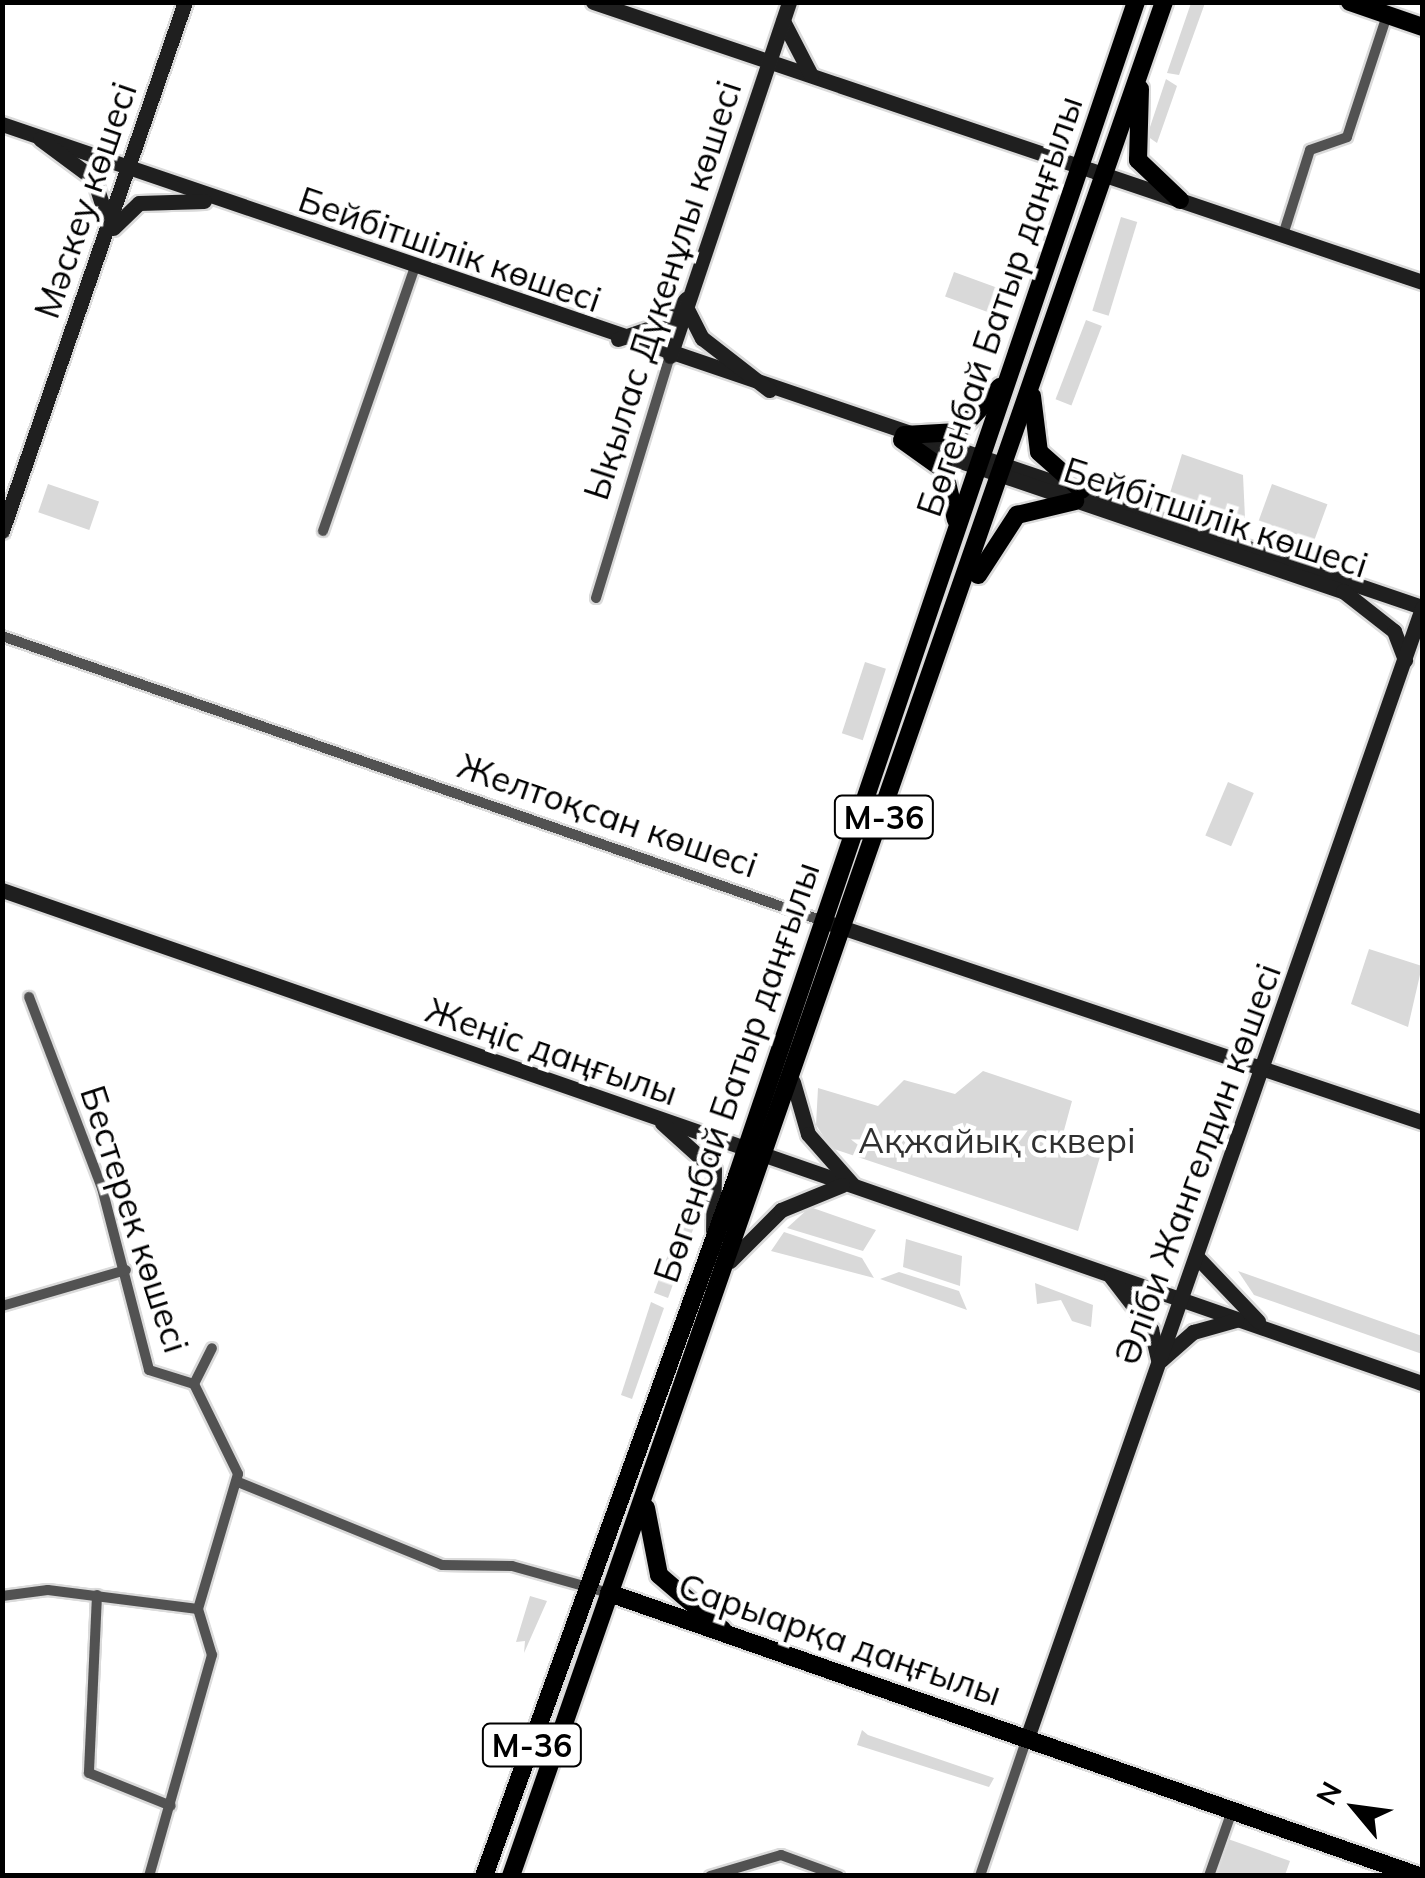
<!DOCTYPE html>
<html>
<head>
<meta charset="utf-8">
<style>
	body { margin:0 }
	#map { position:relative; width:1425px; height:1878px; overflow:hidden; background:#fff; font-family:Mulish,sans-serif }
	div>[style] { position:absolute }
	[style*='--x'] { left:calc(var(--x)*1px); top:calc(var(--y)*1px); width:calc(var(--w)*1px); rotate:calc(var(--a)*1deg) }
	.green>* { inset:0; background:#d9d9d9; transform-origin:0 0 }
	.roads { filter:drop-shadow(2px 0 #dbdbdb) drop-shadow(-2px 0 #dbdbdb) drop-shadow(0 2px #dbdbdb) drop-shadow(0 -2px #dbdbdb) }
	.street>* { height:10px; margin:-5px; padding:0 5px; transform-origin:5px; border-radius:5px; background:#525252 }
	.secondary>* { height:15px; margin:-7.5px; padding:0 7.5px; transform-origin:7.5px; border-radius:7.5px; background:#1f1f1f }
	.primary>* { height:18px; margin:-9px; padding:0 9px; transform-origin:9px; border-radius:9px; background:#000 }
	span { translate:-50% -50%; white-space:nowrap; text-align:center; line-height:1.15; -webkit-text-stroke:9px #fff; paint-order:stroke }
	.shield-label span { padding:2px 8px; background:#fff; border:2px solid; border-radius:8px; -webkit-text-stroke-width:0 }
	.shield-label { font-size:32px; color:#000; font-weight:700 }
	.street-label { font-size:35px; color:#000 }
	.park-label { font-size:35px; color:#303030 }
	.frame { position:absolute; inset:0; border:5px solid #000; pointer-events:none }
	.north { position:absolute; left:1305px; top:1758px; width:100px; height:100px; -webkit-text-stroke:8px #fff; paint-order:stroke; rotate:299deg; font-size:28px; font-weight:700; line-height:40px; text-align:center; color:#000 }
	.north::after { content:''; display:block; margin:auto; width:35px; height:45px; background:#000; clip-path:polygon(50% 0,100% 100%,50% 72%,0 100%) }
</style>
</head>
<body>
<div id="map">
	<div class="green">
		<i style="clip-path:polygon(1191px 3px,1205px 3px,1179px 75px,1167px 73px)"></i>
		<i style="clip-path:polygon(1166px 79px,1177px 86px,1157px 143px,1147px 136px)"></i>
		<i style="left:1121px;top:217px;width:17px;height:98px;rotate:17deg"></i>
		<i style="left:954px;top:272px;width:51px;height:26px;rotate:20deg"></i>
		<i style="left:1086px;top:320px;width:17px;height:85px;rotate:21deg"></i>
		<i style="clip-path:polygon(1182px 454px,1243px 475px,1245px 518px,1170px 493px)"></i>
		<i style="left:48px;top:484px;width:54px;height:30px;rotate:19deg"></i>
		<i style="left:1272px;top:484px;width:59px;height:39px;rotate:20deg"></i>
		<i style="left:865px;top:662px;width:22px;height:75px;rotate:18deg"></i>
		<i style="left:1228px;top:782px;width:28px;height:58px;rotate:23deg"></i>
		<i style="clip-path:polygon(1369px 949px,1422px 966px,1408px 1027px,1351px 1004px)"></i>
		<i style="clip-path:polygon(983px 1071px,1072px 1101px,1063px 1134px,1102px 1150px,1078px 1231px,831px 1148px,816px 1125px,818px 1088px,878px 1106px,904px 1080px,955px 1094px)"></i>
		<i style="clip-path:polygon(810px 1207px,876px 1230px,863px 1251px,787px 1228px)"></i>
		<i style="left:683px;top:1213px;width:15px;height:85px;rotate:20deg"></i>
		<i style="clip-path:polygon(784px 1232px,862px 1258px,874px 1278px,771px 1251px)"></i>
		<i style="clip-path:polygon(906px 1239px,962px 1256px,960px 1286px,903px 1267px)"></i>
		<i style="clip-path:polygon(1238px 1271px,1422px 1336px,1422px 1354px,1254px 1295px)"></i>
		<i style="clip-path:polygon(899px 1272px,959px 1291px,967px 1310px,880px 1279px)"></i>
		<i style="clip-path:polygon(1035px 1283px,1093px 1305px,1091px 1327px,1072px 1321px,1061px 1300px,1037px 1304px)"></i>
		<i style="clip-path:polygon(651px 1302px,664px 1308px,632px 1399px,621px 1395px)"></i>
		<i style="clip-path:polygon(530px 1596px,547px 1601px,524px 1653px,525px 1641px,516px 1642px)"></i>
		<i style="clip-path:polygon(862px 1730px,868px 1735px,994px 1778px,989px 1787px,857px 1745px)"></i>
		<i style="clip-path:polygon(1228px 1839px,1290px 1861px,1285px 1875px,1215px 1875px)"></i>
	</div>
	<div class="roads">
		<div class="street">
			<i style="--x:1283;--y:235;--w:89;--a:-72.4"></i>
			<i style="--x:1310;--y:150;--w:39;--a:-19"></i>
			<i style="--x:1347;--y:137;--w:128;--a:-71.8"></i>
			<i style="--x:323;--y:531;--w:277;--a:-70.8"></i>
			<i style="--x:596;--y:598;--w:253;--a:-73"></i>
			<i style="--x:2;--y:636;--w:869;--a:19.14"></i>
			<i style="--x:29;--y:997;--w:204;--a:69.1"></i>
			<i style="--x:102;--y:1188;--w:188;--a:75.5"></i>
			<i style="--x:149;--y:1370;--w:47;--a:17.3"></i>
			<i style="--x:194;--y:1384;--w:100;--a:63.9"></i>
			<i style="--x:238;--y:1474;--w:141;--a:106.5"></i>
			<i style="--x:198;--y:1609;--w:48;--a:73.1"></i>
			<i style="--x:212;--y:1655;--w:230;--a:105.9"></i>
			<i style="--x:2;--y:1306;--w:129;--a:-16.2"></i>
			<i style="--x:194;--y:1384;--w:40;--a:-63.4"></i>
			<i style="--x:238;--y:1482;--w:220;--a:22.1"></i>
			<i style="--x:442;--y:1565;--w:70;--a:0.8"></i>
			<i style="--x:512;--y:1566;--w:101;--a:15.6"></i>
			<i style="--x:97;--y:1595;--w:178;--a:92.6"></i>
			<i style="--x:89;--y:1773;--w:88;--a:21.9"></i>
			<i style="--x:2;--y:1596;--w:46;--a:-7.4"></i>
			<i style="--x:48;--y:1590;--w:151;--a:7.2"></i>
			<i style="--x:710;--y:1876;--w:74;--a:-16.5"></i>
			<i style="--x:781;--y:1855;--w:62;--a:19.9"></i>
			<i style="--x:980;--y:1876;--w:146;--a:-71.2"></i>
			<i style="--x:1209;--y:1876;--w:69;--a:-70.5"></i>
		</div>
		<div class="secondary">
			<i style="--x:593;--y:2;--w:875;--a:18.66"></i>
			<i style="--x:783;--y:21;--w:61;--a:62.6"></i>
			<i style="--x:2;--y:124;--w:1500;--a:18.79"></i>
			<i style="--x:40;--y:139;--w:67;--a:36.5"></i>
			<i style="--x:94;--y:179;--w:43;--a:72.4"></i>
			<i style="--x:113;--y:228;--w:36;--a:-44"></i>
			<i style="--x:139;--y:203;--w:65;--a:-1.8"></i>
			<i style="--x:687;--y:309;--w:33;--a:63"></i>
			<i style="--x:702;--y:338;--w:85;--a:37.8"></i>
			<i style="--x:618;--y:339;--w:50;--a:-18.8"></i>
			<i style="--x:665;--y:323;--w:32;--a:-49"></i>
			<i style="--x:670;--y:356;--w:373;--a:-71.4"></i>
			<i style="--x:919;--y:447;--w:448;--a:18.8"></i>
			<i style="--x:2;--y:531;--w:560;--a:-70.92"></i>
			<i style="--x:1343;--y:591;--w:65;--a:38.1"></i>
			<i style="--x:1394;--y:631;--w:31;--a:69"></i>
			<i style="--x:2;--y:890;--w:1503;--a:19.15"></i>
			<i style="--x:823;--y:921;--w:632;--a:18.55"></i>
			<i style="--x:793;--y:1082;--w:54;--a:73.9"></i>
			<i style="--x:808;--y:1134;--w:68;--a:48.6"></i>
			<i style="--x:662;--y:1123;--w:70;--a:42.1"></i>
			<i style="--x:714;--y:1170;--w:61;--a:90.9"></i>
			<i style="--x:1196;--y:1256;--w:90;--a:46.4"></i>
			<i style="--x:730;--y:1261;--w:72;--a:-45"></i>
			<i style="--x:781;--y:1210;--w:66;--a:-22.3"></i>
			<i style="--x:1111;--y:1277;--w:66;--a:52.4"></i>
			<i style="--x:1151;--y:1329;--w:31;--a:77"></i>
			<i style="--x:1161;--y:1360;--w:43;--a:-41.2"></i>
			<i style="--x:1193;--y:1332;--w:45;--a:-15.6"></i>
			<i style="--x:1027;--y:1738;--w:1197;--a:-70.73"></i>
		</div>
		<div class="primary">
			<i style="--x:1350;--y:2;--w:76;--a:19.1"></i>
			<i style="--x:1140;--y:89;--w:71;--a:91.6"></i>
			<i style="--x:1138;--y:160;--w:58;--a:43.6"></i>
			<i style="--x:1032;--y:396;--w:56;--a:82.9"></i>
			<i style="--x:1039;--y:452;--w:57;--a:41.5"></i>
			<i style="--x:904;--y:435;--w:54;--a:-3.2"></i>
			<i style="--x:958;--y:432;--w:62;--a:-47"></i>
			<i style="--x:902;--y:440;--w:52;--a:35.5"></i>
			<i style="--x:944;--y:470;--w:51;--a:76.5"></i>
			<i style="--x:978;--y:575;--w:72;--a:-57"></i>
			<i style="--x:1017;--y:515;--w:60;--a:-13.6"></i>
			<i style="--x:646;--y:1508;--w:68;--a:79"></i>
			<i style="--x:659;--y:1575;--w:84;--a:40.7"></i>
			<i style="--x:609;--y:1593;--w:858;--a:19.26"></i>
			<i style="--x:484;--y:1876;--w:744;--a:-70.13"></i>
			<i style="--x:737;--y:1176;--w:1240;--a:-71.23"></i>
			<i style="--x:511;--y:1876;--w:1985;--a:-70.79"></i>
		</div>
	</div>
	<div class="shield-label">
		<span style="left:884px;top:817px">M-36</span>
		<span style="left:532px;top:1745px">M-36</span>
	</div>
	<div class="street-label">
		<span style="left:85px;top:200px;rotate:-71deg">Мәскеу көшесі</span>
		<span style="left:450px;top:249px;rotate:19deg">Бейбітшілік көшесі</span>
		<span style="left:662px;top:290px;rotate:-72deg">Ықылас Дүкенұлы көшесі</span>
		<span style="left:999px;top:306px;rotate:-71deg">Бөгенбай Батыр даңғылы</span>
		<span style="left:1216px;top:517px;rotate:18deg">Бейбітшілік көшесі</span>
		<span style="left:608px;top:815px;rotate:19deg">Желтоқсан көшесі</span>
		<span style="left:552px;top:1051px;rotate:19deg">Жеңіс даңғылы</span>
		<span style="left:736px;top:1072px;rotate:-71deg">Бөгенбай Батыр даңғылы</span>
		<span style="left:1197px;top:1164px;rotate:-70deg">Әліби Жангелдин көшесі</span>
		<span style="left:135px;top:1219px;rotate:72deg">Бестерек көшесі</span>
		<span style="left:840px;top:1639px;rotate:19deg">Сарыарқа даңғылы</span>
	</div>
	<div class="park-label">
		<span style="left:997px;top:1140px">Ақжайық сквері</span>
	</div>
	<div class="frame"></div>
	<div class="north">N</div>
</div>
</body>
</html>
